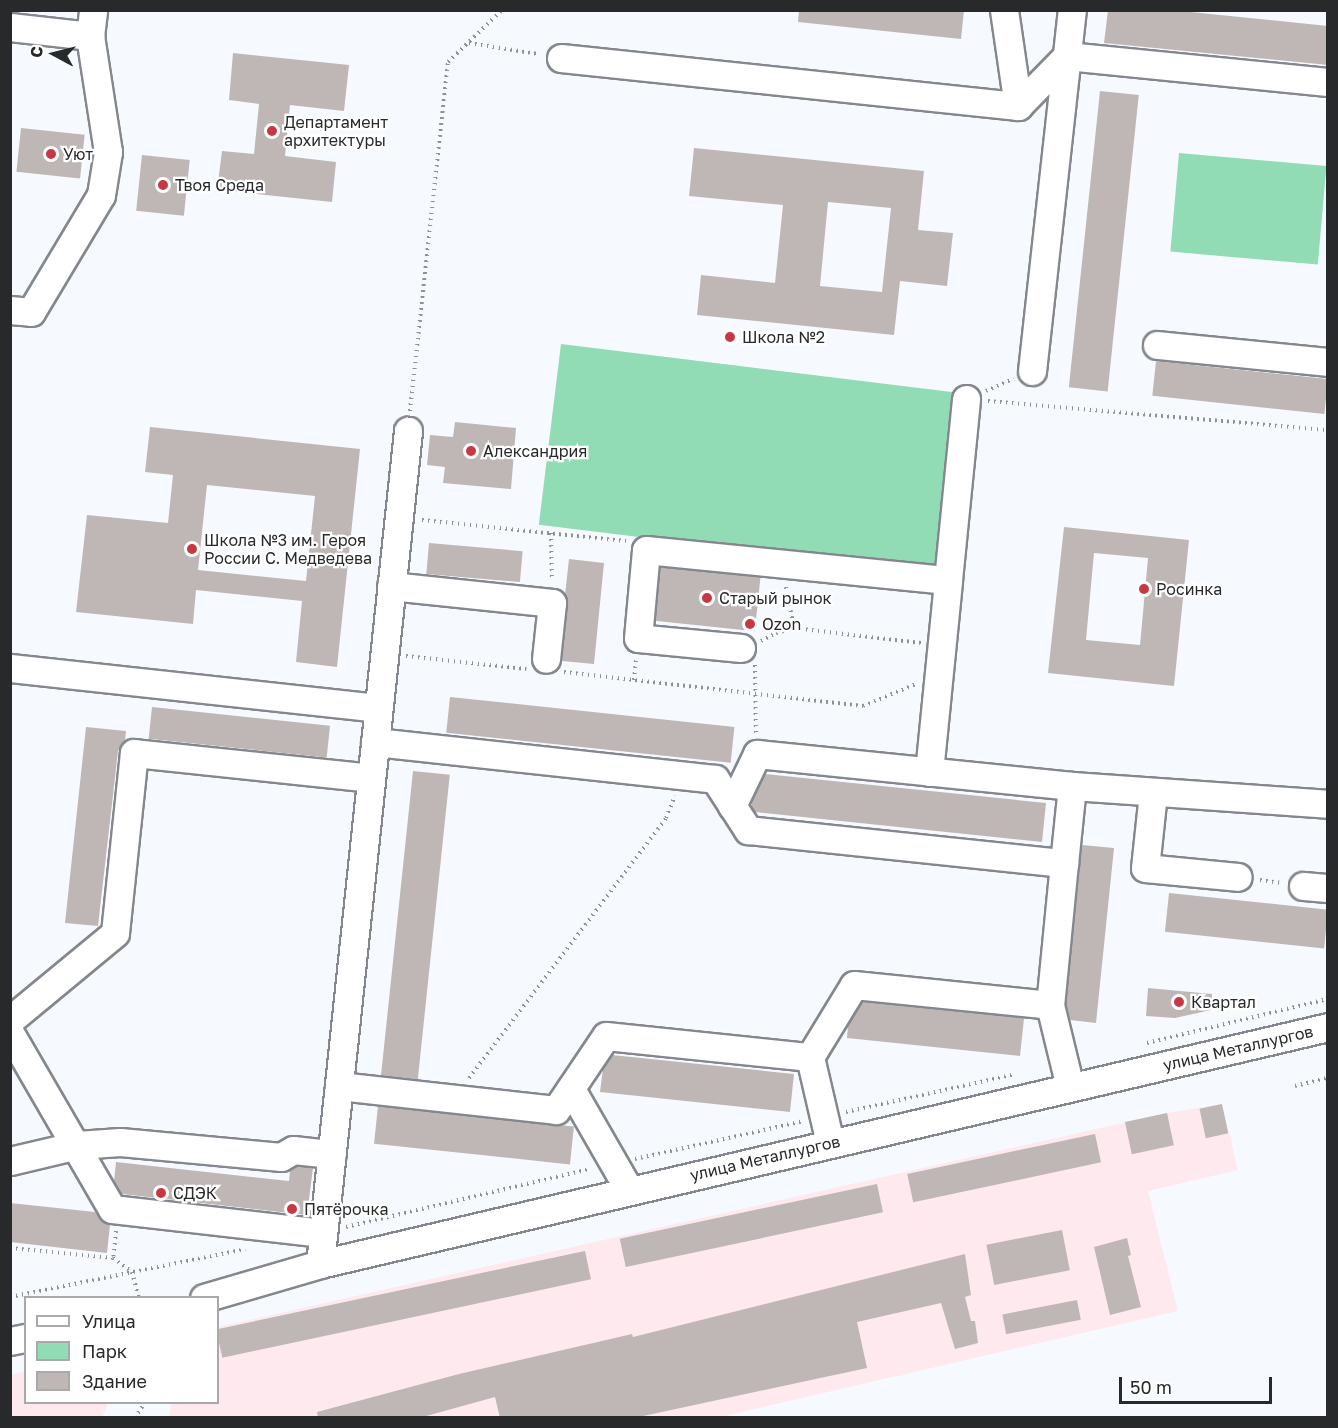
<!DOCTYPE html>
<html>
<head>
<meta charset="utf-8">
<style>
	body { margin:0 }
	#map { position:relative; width:1338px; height:1428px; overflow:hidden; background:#f6fafe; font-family:"Golos Text",sans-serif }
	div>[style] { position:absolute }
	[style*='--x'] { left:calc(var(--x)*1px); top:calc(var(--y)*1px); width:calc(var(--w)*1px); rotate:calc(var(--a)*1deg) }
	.industrial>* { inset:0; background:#fee9ee }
	.green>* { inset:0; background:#91dbb5; transform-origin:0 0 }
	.building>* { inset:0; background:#bfb7b6; transform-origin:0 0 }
	.path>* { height:4px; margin-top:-2px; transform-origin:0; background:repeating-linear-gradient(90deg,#8f9295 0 1.5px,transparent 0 6px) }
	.roads { filter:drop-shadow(2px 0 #84878d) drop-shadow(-2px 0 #84878d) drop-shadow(0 2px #84878d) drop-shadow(0 -2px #84878d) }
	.minor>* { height:27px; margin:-13.5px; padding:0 13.5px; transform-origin:13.5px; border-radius:13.5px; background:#fff }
	.dots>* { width:16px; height:16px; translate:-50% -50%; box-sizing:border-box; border:3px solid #fff; border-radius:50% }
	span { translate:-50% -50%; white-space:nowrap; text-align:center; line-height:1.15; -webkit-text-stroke:4.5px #fff; paint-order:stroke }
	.poi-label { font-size:16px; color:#27292b }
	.left { translate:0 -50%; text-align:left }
	.street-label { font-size:16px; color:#27292b }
	.frame { position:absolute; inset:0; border:12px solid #27292b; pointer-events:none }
	.legend { position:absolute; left:24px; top:1296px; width:195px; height:108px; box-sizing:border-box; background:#fff; border:2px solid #a9a9aa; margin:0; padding:8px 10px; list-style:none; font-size:18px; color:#27292b }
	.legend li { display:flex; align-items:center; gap:12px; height:30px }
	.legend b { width:30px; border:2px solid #a9a9aa }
	.north { position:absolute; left:24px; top:24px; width:60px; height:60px; -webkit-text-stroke:4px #fff; paint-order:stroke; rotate:277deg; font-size:16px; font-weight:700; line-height:24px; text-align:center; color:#27292b }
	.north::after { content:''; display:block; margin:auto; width:21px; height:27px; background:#27292b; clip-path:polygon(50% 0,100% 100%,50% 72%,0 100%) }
	.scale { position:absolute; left:1119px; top:1377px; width:153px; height:27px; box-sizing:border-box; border:3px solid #27292b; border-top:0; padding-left:8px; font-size:18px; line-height:21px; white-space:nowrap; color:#27292b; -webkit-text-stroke:4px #fff; paint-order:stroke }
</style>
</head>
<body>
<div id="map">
	<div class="industrial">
		<i style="clip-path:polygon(1222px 1104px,1238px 1170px,1148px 1191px,1178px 1311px,720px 1417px,168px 1418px,172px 1403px,218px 1402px,218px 1327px,1167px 1113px)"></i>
		<i style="clip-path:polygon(25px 1371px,26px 1402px,109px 1403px,102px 1417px,11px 1417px,11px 1375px)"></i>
	</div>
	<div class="green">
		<i style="left:1179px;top:153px;width:148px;height:99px;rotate:5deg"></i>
		<i style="left:561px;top:344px;width:402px;height:182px;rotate:7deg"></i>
	</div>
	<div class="building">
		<i style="clip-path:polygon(799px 10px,964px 10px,961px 39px,798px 22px)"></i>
		<i style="clip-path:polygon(1108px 10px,1171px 10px,1328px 26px,1328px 65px,1104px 43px)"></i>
		<i style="clip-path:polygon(233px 53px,349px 65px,344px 111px,290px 105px,285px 156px,336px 162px,332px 202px,217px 190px,222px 151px,254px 154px,259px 104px,229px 100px)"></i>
		<i style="left:1100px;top:91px;width:39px;height:298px;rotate:6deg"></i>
		<i style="left:21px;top:128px;width:64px;height:44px;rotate:6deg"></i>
		<i style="clip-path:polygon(evenodd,694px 148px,924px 171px,918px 230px,953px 233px,947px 286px,900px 281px,894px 335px,697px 315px,701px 275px,775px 283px,783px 205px,689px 196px,694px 148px,828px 202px,891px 208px,882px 292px,820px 286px,828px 202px)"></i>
		<i style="left:142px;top:155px;width:48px;height:56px;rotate:6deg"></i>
		<i style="left:1156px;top:361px;width:173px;height:35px;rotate:6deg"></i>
		<i style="clip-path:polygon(455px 422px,516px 428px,511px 489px,443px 483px,445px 467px,427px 465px,430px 435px,453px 437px)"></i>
		<i style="clip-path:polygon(evenodd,150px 427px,360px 449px,337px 667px,296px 662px,302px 601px,196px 590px,193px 624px,76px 612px,87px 515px,168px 523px,173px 475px,145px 472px,150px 427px,207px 485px,315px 496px,306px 581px,198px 570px,207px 485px)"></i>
		<i style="clip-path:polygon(evenodd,1064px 527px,1189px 540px,1174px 686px,1048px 673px,1064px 527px,1094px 553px,1148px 558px,1140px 645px,1086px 640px,1094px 553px)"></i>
		<i style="left:429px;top:543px;width:94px;height:31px;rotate:5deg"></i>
		<i style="clip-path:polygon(569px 559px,604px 563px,594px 664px,562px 661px,568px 605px,565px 595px)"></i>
		<i style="left:660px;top:567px;width:101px;height:54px;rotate:6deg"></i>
		<i style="left:450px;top:697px;width:286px;height:36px;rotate:6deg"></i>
		<i style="left:152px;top:707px;width:179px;height:32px;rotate:6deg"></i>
		<i style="clip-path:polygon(86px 727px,126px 731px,125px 741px,118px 751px,98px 926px,65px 923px)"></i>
		<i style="left:413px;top:771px;width:37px;height:306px;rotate:6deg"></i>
		<i style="clip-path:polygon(765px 774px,1046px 803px,1042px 842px,755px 812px,752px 807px,752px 800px)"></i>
		<i style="clip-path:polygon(1082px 845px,1114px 848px,1096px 1023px,1070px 1020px,1066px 1004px)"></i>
		<i style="left:1169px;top:893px;width:160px;height:39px;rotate:6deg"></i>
		<i style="clip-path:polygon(1148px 988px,1212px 994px,1211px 1010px,1175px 1018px,1146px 1016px)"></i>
		<i style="clip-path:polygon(862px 1002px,1024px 1018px,1020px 1056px,847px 1038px,848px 1025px)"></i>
		<i style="clip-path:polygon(612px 1055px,794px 1074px,790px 1112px,600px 1092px,603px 1069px)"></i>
		<i style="left:1222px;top:1104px;width:30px;height:23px;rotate:78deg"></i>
		<i style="left:378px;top:1106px;width:197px;height:38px;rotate:6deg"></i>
		<i style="left:1167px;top:1113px;width:33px;height:43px;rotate:78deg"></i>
		<i style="left:1095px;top:1134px;width:29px;height:192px;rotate:78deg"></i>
		<i style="clip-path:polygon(116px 1162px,289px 1181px,290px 1170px,297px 1166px,313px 1168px,307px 1215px,122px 1194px,114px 1182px)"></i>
		<i style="left:877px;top:1184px;width:29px;height:263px;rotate:78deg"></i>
		<i style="clip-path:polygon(10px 1203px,95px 1212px,103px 1222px,110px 1225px,107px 1253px,10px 1242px)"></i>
		<i style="left:1062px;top:1230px;width:41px;height:77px;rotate:79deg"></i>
		<i style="clip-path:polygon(1127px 1238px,1131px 1255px,1128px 1256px,1141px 1307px,1110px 1315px,1094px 1247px)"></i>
		<i style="left:585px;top:1251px;width:29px;height:377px;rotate:78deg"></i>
		<i style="clip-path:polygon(965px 1254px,971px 1295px,965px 1297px,971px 1321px,975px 1321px,978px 1343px,955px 1349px,941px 1303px,857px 1322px,867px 1368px,634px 1418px,500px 1418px,495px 1397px,419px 1418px,318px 1418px,317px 1412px,459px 1374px,632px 1334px,633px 1337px)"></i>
		<i style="left:1077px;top:1300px;width:20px;height:76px;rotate:79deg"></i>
	</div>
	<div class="path">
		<i style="--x:469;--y:43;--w:70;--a:9.1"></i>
		<i style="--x:986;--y:391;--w:30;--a:-24"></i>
		<i style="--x:988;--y:401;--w:341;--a:4.9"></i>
		<i style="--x:410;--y:411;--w:351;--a:-83.8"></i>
		<i style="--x:448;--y:62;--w:75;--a:-43.9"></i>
		<i style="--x:422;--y:520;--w:205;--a:5.9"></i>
		<i style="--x:551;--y:533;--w:48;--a:88.8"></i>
		<i style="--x:786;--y:587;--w:42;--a:79"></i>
		<i style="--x:761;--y:641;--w:17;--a:-28"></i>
		<i style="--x:776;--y:633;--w:19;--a:-16"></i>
		<i style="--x:794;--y:628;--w:128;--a:6.7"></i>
		<i style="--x:406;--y:656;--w:121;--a:6.2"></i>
		<i style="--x:755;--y:665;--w:68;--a:89.2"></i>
		<i style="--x:564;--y:672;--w:301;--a:6.5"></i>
		<i style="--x:863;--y:706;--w:57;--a:-22.5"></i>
		<i style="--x:634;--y:680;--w:20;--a:-84"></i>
		<i style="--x:1260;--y:880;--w:22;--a:8"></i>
		<i style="--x:1147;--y:1043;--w:186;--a:-13.7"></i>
		<i style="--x:469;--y:1078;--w:326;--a:-52.8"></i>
		<i style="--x:666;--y:818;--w:24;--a:-68"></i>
		<i style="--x:1295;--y:1086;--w:34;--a:-14"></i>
		<i style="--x:846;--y:1112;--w:170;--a:-12.6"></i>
		<i style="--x:635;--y:1159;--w:173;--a:-12.7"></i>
		<i style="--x:346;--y:1227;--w:251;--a:-13.4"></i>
		<i style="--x:116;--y:1231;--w:27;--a:96"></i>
		<i style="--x:113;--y:1258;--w:24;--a:36"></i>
		<i style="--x:132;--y:1272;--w:27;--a:75"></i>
		<i style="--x:10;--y:1248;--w:103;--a:5.5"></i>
		<i style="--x:10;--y:1297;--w:240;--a:-11.5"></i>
		<i style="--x:135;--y:1418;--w:19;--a:-58"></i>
	</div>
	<div class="roads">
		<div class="minor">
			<i style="--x:1004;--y:10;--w:97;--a:81.7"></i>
			<i style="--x:10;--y:27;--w:81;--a:6.4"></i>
			<i style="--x:90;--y:36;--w:26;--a:-83"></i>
			<i style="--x:1067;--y:56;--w:262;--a:5.7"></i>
			<i style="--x:561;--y:58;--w:460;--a:6"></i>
			<i style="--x:1018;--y:106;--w:70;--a:-45.6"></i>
			<i style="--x:10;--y:310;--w:21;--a:5"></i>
			<i style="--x:31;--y:312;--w:136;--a:-59.1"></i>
			<i style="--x:101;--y:195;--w:44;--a:-80.8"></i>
			<i style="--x:108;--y:152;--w:117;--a:-98.8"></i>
			<i style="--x:1157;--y:345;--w:172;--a:5.7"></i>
			<i style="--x:1032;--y:371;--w:363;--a:-83.7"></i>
			<i style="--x:391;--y:586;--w:162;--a:6"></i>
			<i style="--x:552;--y:603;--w:56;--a:96.1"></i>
			<i style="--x:741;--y:648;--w:103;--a:-174.5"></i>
			<i style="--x:638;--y:638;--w:88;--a:-84.8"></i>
			<i style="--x:646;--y:550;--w:303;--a:5.7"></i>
			<i style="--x:948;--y:580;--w:182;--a:-84.3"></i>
			<i style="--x:10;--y:668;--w:370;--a:6.2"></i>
			<i style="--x:375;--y:742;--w:342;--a:6.2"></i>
			<i style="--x:715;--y:779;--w:61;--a:57.1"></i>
			<i style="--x:748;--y:830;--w:318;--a:6"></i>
			<i style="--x:1064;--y:863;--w:143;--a:95.6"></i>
			<i style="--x:1050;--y:1005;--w:84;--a:76.3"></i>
			<i style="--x:929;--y:772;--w:193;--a:-84.3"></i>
			<i style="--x:1072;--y:786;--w:257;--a:4"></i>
			<i style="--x:1153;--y:793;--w:75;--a:96.1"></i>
			<i style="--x:1145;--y:868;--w:93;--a:5.5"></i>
			<i style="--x:732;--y:806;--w:58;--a:-64.3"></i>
			<i style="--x:757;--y:754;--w:317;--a:5.8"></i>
			<i style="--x:1072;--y:786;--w:77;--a:95.9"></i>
			<i style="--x:1303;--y:886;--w:25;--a:5"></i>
			<i style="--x:10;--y:1020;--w:136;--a:-39.6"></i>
			<i style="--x:115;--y:933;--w:181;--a:-84"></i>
			<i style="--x:134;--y:753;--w:238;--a:6"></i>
			<i style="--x:10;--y:1033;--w:203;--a:59.9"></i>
			<i style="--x:112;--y:1209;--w:212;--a:6.5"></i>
			<i style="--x:810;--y:1057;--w:88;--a:76.9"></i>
			<i style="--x:339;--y:1086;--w:218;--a:6.3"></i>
			<i style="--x:556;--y:1110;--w:89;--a:-56"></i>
			<i style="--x:606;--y:1036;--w:205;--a:5.9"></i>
			<i style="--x:810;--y:1057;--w:84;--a:-58.6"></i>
			<i style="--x:854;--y:985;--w:197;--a:5.8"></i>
			<i style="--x:571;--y:1089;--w:116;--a:60.1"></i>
			<i style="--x:10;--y:1161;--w:69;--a:-13.4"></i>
			<i style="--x:77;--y:1145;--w:43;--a:-4"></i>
			<i style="--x:120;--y:1142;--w:162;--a:5.3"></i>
			<i style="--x:281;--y:1157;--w:14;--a:-30"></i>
			<i style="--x:293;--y:1150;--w:39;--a:6"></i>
			<i style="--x:320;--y:1264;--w:838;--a:-83.97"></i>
			<i style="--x:204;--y:1298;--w:121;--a:-16.3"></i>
			<i style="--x:320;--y:1264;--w:1035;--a:-13.23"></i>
			<i style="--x:10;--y:1341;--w:16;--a:-11"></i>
		</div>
	</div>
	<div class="dots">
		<i style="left:272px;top:131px;background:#c83843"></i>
		<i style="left:51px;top:154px;background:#c83843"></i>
		<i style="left:163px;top:185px;background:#c83843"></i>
		<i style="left:730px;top:337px;background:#c83843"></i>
		<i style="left:471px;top:451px;background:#c83843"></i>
		<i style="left:192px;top:549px;background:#c83843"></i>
		<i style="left:1144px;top:589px;background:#c83843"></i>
		<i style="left:707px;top:598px;background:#c83843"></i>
		<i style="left:750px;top:624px;background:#c83843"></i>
		<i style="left:1179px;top:1002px;background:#c83843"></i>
		<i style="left:161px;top:1193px;background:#c83843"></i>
		<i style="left:292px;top:1209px;background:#c83843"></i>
	</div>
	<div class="poi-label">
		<span class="left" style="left:284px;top:131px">Департамент<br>архитектуры</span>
		<span class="left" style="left:63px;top:154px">Уют</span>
		<span class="left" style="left:175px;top:185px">Твоя Среда</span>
		<span class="left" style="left:742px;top:337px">Школа №2</span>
		<span class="left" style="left:483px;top:451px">Александрия</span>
		<span class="left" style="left:204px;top:549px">Школа №3 им. Героя<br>России С. Медведева</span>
		<span class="left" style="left:1156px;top:589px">Росинка</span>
		<span class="left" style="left:719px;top:598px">Старый рынок</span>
		<span class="left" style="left:762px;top:624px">Ozon</span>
		<span class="left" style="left:1191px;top:1002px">Квартал</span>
		<span class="left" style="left:173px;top:1193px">СДЭК</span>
		<span class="left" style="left:304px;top:1209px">Пятёрочка</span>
	</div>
	<div class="street-label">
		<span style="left:1238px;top:1048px;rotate:-13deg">улица Металлургов</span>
		<span style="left:765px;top:1158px;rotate:-13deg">улица Металлургов</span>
	</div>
	<div class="frame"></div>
	<ul class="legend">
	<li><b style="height:8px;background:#fff"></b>Улица</li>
	<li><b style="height:16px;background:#91dbb5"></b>Парк</li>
	<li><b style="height:16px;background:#bfb7b6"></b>Здание</li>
	</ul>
	<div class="north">С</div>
	<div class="scale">50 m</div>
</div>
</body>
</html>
